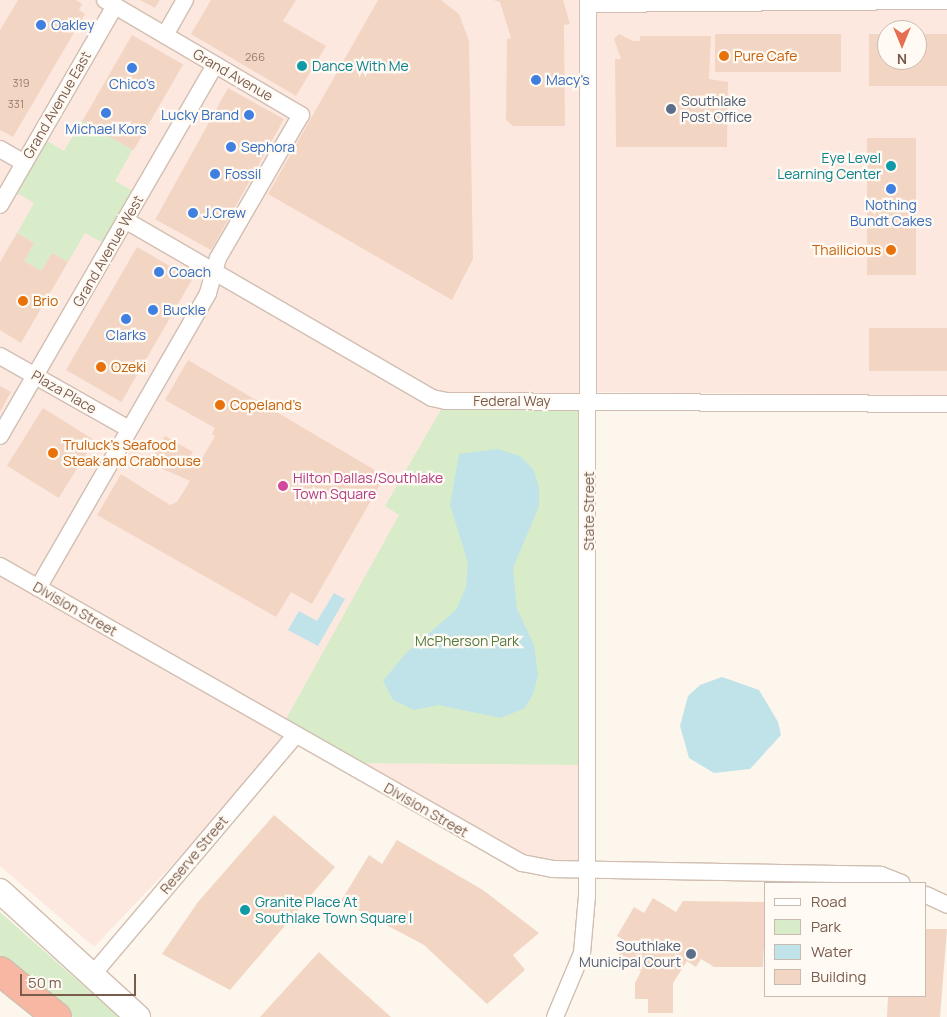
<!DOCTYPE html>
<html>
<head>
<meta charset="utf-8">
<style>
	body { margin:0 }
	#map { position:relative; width:947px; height:1017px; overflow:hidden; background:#fdf6ec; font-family:Manrope,sans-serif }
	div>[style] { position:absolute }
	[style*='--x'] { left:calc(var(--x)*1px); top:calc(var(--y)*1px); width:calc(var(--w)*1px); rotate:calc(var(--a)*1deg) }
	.commercial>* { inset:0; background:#fde8e0 }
	.green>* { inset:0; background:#d8ecc9 }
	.water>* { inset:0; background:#bfe3e8 }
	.building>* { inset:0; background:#f3d5c3; transform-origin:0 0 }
	.roads { filter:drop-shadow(1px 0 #d1beb0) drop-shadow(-1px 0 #d1beb0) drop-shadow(0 1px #d1beb0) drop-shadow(0 -1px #d1beb0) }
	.minor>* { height:16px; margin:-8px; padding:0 8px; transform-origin:8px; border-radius:8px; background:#fff }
	.secondary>* { height:24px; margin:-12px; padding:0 12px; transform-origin:12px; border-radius:12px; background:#fff }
	.motorway>* { height:28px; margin:-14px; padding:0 14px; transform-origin:14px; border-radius:14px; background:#f7b7a3 }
	.dots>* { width:14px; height:14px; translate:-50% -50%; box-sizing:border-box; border:2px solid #fffaf3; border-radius:50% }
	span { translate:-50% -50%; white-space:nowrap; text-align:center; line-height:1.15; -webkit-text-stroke:4.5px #fffaf3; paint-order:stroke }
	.number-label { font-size:11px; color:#987a6a }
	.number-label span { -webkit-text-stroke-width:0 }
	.shop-label { font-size:14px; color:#366cbe }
	.left { translate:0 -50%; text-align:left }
	.right { translate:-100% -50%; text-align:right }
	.food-label { font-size:14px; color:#c56008 }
	.culture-label { font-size:14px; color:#0d838f }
	.street-label { font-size:14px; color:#7a5c4d }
	.service-label { font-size:14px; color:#4e5e75 }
	.hotel-label { font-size:14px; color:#b23c85 }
	.park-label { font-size:14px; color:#537a41 }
	.legend { position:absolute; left:764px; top:882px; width:162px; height:115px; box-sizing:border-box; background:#fffaf3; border:1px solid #cabbb1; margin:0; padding:6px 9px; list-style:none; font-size:15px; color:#7a5c4d }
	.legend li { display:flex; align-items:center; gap:10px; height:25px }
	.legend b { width:25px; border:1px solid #cabbb1 }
	.north { position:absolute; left:877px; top:20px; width:50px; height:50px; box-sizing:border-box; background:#fffaf3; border:1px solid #cabbb1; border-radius:50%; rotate:180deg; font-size:14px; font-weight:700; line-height:20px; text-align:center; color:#7a5c4d }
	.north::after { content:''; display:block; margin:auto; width:18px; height:22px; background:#e76f51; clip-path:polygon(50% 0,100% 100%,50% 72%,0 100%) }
	.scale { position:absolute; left:20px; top:974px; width:116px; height:22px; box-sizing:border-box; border:2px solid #7a5c4d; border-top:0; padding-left:6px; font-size:15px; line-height:18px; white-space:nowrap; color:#7a5c4d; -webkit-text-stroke:4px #fffaf3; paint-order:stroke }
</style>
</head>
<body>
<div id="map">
	<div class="commercial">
		<i style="clip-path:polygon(evenodd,0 0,947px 0,947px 395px,589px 392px,587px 870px,522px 863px,295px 736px,94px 947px,0 866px,0 0,887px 30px,917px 30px,917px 60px,887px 60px,887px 30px)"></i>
	</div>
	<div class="green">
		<i style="clip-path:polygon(82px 120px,133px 149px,115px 181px,133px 191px,103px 243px,85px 233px,68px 262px,52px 253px,41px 271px,24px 261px,34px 243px,17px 233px,34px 203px,17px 193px,47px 141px,64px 151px)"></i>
		<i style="clip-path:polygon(446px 401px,589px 401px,589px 765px,344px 763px,281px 728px,399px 515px,385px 506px)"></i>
		<i style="clip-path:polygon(0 912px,119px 1017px,73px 1017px,0 956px)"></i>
	</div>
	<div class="water">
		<i style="clip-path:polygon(498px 449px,520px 456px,533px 469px,539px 487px,539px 506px,513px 568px,517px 609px,534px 645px,538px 674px,534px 692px,525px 708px,501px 718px,438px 705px,414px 710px,393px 700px,383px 681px,405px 654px,456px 610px,466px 587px,468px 563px,450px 505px,459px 454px)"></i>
		<i style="clip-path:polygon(334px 593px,345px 599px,318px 646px,288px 630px,299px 611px,317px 621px)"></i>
		<i style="clip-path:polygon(722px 677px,759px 690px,778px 722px,781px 735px,750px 769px,714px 773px,689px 758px,680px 726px,688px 696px,700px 685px)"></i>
	</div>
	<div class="building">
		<i style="clip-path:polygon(18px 0,76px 0,82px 4px,79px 10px,85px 14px,13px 137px,0 130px,0 30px)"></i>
		<i style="clip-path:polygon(140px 0,160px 0,155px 8px)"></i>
		<i style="clip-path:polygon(211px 0,296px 0,283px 21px,326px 46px,296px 96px,191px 34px)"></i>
		<i style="clip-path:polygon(378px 0,441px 0,459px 14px,469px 41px,473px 259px,452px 300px,268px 194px)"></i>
		<i style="clip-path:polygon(493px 0,563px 0,570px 24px,564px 25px,565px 126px,513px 126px,506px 120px,507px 39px,511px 38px,500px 2px)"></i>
		<i style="clip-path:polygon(619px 34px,633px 41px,640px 41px,640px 36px,711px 36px,709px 79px,728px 82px,727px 147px,616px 147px,615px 59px,621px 59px,614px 39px)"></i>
		<i style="left:841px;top:34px;width:38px;height:126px;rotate:90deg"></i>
		<i style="clip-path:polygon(869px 34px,887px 34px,887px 60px,917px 60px,917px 34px,947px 34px,947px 86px,869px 86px)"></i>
		<i style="left:132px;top:35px;width:59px;height:99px;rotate:30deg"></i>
		<i style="left:228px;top:88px;width:64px;height:150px;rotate:29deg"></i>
		<i style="left:867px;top:138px;width:49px;height:137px"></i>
		<i style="clip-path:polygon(17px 233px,34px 243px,24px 261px,41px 271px,52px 253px,68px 262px,21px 343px,0 330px,0 262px)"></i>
		<i style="left:137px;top:247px;width:64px;height:142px;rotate:30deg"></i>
		<i style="left:869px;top:328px;width:78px;height:43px"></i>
		<i style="clip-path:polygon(188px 360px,385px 476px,312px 604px,291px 592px,276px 617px,97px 515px,121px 474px,170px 505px,177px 502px,190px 481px,149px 463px,165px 436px,193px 452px,190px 456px,200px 462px,215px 436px,212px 434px,215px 428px,165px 400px)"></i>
		<i style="clip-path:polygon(0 386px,11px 392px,0 412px)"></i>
		<i style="left:43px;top:408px;width:61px;height:68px;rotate:32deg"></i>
		<i style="clip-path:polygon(274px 815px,335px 867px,230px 990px,162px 954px,198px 902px)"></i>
		<i style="clip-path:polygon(397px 840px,483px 890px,539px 933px,513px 955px,525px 970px,487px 1004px,424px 945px,341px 901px,369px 855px,382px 864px)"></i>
		<i style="clip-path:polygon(653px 898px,676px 912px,683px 901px,766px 902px,763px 967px,714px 967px,701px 959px,696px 967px,687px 961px,673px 983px,673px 1013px,648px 1013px,648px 999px,635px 999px,635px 983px,641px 971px,617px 957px,627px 942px,617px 936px,634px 907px,644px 913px)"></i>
		<i style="clip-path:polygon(926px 929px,947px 929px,940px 1017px,887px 1017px,888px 996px,926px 996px)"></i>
		<i style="clip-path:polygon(319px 952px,335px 967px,391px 1017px,260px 1017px)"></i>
	</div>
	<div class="roads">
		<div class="minor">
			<i style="--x:590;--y:4;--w:357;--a:-0.5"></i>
			<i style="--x:165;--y:35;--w:40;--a:-60.3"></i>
			<i style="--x:0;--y:149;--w:28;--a:30"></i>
			<i style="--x:0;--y:205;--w:230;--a:-60"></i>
			<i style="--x:125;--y:220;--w:355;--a:30.1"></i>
			<i style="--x:432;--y:398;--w:14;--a:12"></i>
			<i style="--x:446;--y:401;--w:501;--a:0.34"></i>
			<i style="--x:0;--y:356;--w:148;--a:29.5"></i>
			<i style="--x:0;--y:436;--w:429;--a:-59.9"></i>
			<i style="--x:0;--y:566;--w:601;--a:29.64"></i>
			<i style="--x:522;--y:863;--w:31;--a:11"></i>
			<i style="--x:552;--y:869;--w:329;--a:1"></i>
			<i style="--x:881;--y:875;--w:22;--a:21"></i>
			<i style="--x:38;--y:588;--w:340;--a:-60"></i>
			<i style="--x:208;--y:293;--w:36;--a:-74"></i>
			<i style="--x:218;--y:258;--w:165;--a:-59.9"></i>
			<i style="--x:301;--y:115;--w:227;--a:-149.6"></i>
			<i style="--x:926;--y:895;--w:23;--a:25"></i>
			<i style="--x:93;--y:974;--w:312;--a:-49.7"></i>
			<i style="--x:555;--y:1017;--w:69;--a:-67.1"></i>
			<i style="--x:582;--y:953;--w:57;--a:-85"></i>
			<i style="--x:587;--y:896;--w:896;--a:-89.94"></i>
		</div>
		<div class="secondary">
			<i style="--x:0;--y:891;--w:187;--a:42.4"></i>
		</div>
		<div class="motorway">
			<i style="--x:0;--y:971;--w:73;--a:38.9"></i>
		</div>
	</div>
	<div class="dots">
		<i style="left:41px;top:25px;background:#3f7fe0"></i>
		<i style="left:724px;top:56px;background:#e8710a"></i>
		<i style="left:302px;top:66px;background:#0f9aa8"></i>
		<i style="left:132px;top:68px;background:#3f7fe0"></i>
		<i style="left:536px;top:80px;background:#3f7fe0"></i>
		<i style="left:671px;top:109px;background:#5c6f8a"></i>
		<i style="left:106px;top:113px;background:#3f7fe0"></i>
		<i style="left:249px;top:115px;background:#3f7fe0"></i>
		<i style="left:231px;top:147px;background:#3f7fe0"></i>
		<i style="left:891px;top:166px;background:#0f9aa8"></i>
		<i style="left:215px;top:174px;background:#3f7fe0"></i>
		<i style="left:891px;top:189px;background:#3f7fe0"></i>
		<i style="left:193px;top:213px;background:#3f7fe0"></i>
		<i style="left:891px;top:250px;background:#e8710a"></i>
		<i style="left:159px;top:272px;background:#3f7fe0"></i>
		<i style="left:23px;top:301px;background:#e8710a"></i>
		<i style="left:153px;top:310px;background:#3f7fe0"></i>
		<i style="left:126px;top:319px;background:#3f7fe0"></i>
		<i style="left:101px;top:367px;background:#e8710a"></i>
		<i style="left:220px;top:405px;background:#e8710a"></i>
		<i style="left:53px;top:453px;background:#e8710a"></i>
		<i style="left:283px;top:486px;background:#d1479c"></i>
		<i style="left:245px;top:910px;background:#0f9aa8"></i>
		<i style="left:691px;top:954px;background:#5c6f8a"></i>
	</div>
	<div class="number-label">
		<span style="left:255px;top:57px">266</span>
		<span style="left:21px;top:83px">319</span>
		<span style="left:16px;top:104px">331</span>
	</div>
	<div class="shop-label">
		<span class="left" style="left:51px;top:25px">Oakley</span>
		<span class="left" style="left:546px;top:80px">Macy's</span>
		<span style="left:132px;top:84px">Chico's</span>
		<span class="right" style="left:239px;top:115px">Lucky Brand</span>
		<span style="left:106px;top:129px">Michael Kors</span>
		<span class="left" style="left:241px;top:147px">Sephora</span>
		<span class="left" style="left:225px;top:174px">Fossil</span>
		<span style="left:891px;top:213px">Nothing<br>Bundt Cakes</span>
		<span class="left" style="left:203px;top:213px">J.Crew</span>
		<span class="left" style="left:169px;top:272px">Coach</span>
		<span class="left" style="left:163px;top:310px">Buckle</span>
		<span style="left:126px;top:335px">Clarks</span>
	</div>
	<div class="food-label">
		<span class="left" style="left:734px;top:56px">Pure Cafe</span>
		<span class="right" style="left:881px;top:250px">Thailicious</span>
		<span class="left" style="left:33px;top:301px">Brio</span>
		<span class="left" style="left:111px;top:367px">Ozeki</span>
		<span class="left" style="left:230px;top:405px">Copeland's</span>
		<span class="left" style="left:63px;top:453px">Truluck's Seafood<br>Steak and Crabhouse</span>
	</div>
	<div class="culture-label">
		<span class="left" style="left:312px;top:66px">Dance With Me</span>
		<span class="right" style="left:881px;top:166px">Eye Level<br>Learning Center</span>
		<span class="left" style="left:255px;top:910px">Granite Place At<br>Southlake Town Square I</span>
	</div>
	<div class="street-label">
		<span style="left:233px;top:75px;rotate:30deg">Grand Avenue</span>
		<span style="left:57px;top:105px;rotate:-60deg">Grand Avenue East</span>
		<span style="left:108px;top:251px;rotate:-60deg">Grand Avenue West</span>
		<span style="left:64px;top:392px;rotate:30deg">Plaza Place</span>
		<span style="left:512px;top:401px">Federal Way</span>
		<span style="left:589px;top:511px;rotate:-90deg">State Street</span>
		<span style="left:75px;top:609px;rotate:30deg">Division Street</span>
		<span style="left:426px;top:810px;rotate:30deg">Division Street</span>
		<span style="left:194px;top:855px;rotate:-50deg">Reserve Street</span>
	</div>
	<div class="service-label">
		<span class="left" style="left:681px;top:109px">Southlake<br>Post Office</span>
		<span class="right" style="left:681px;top:954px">Southlake<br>Municipal Court</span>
	</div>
	<div class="hotel-label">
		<span class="left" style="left:293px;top:486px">Hilton Dallas/Southlake<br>Town Square</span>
	</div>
	<div class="park-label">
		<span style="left:467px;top:641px">McPherson Park</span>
	</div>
	<ul class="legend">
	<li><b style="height:6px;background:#fff"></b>Road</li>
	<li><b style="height:14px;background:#d8ecc9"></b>Park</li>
	<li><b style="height:14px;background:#bfe3e8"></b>Water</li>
	<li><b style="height:14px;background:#f3d5c3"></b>Building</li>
	</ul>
	<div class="north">N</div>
	<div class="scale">50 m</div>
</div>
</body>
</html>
